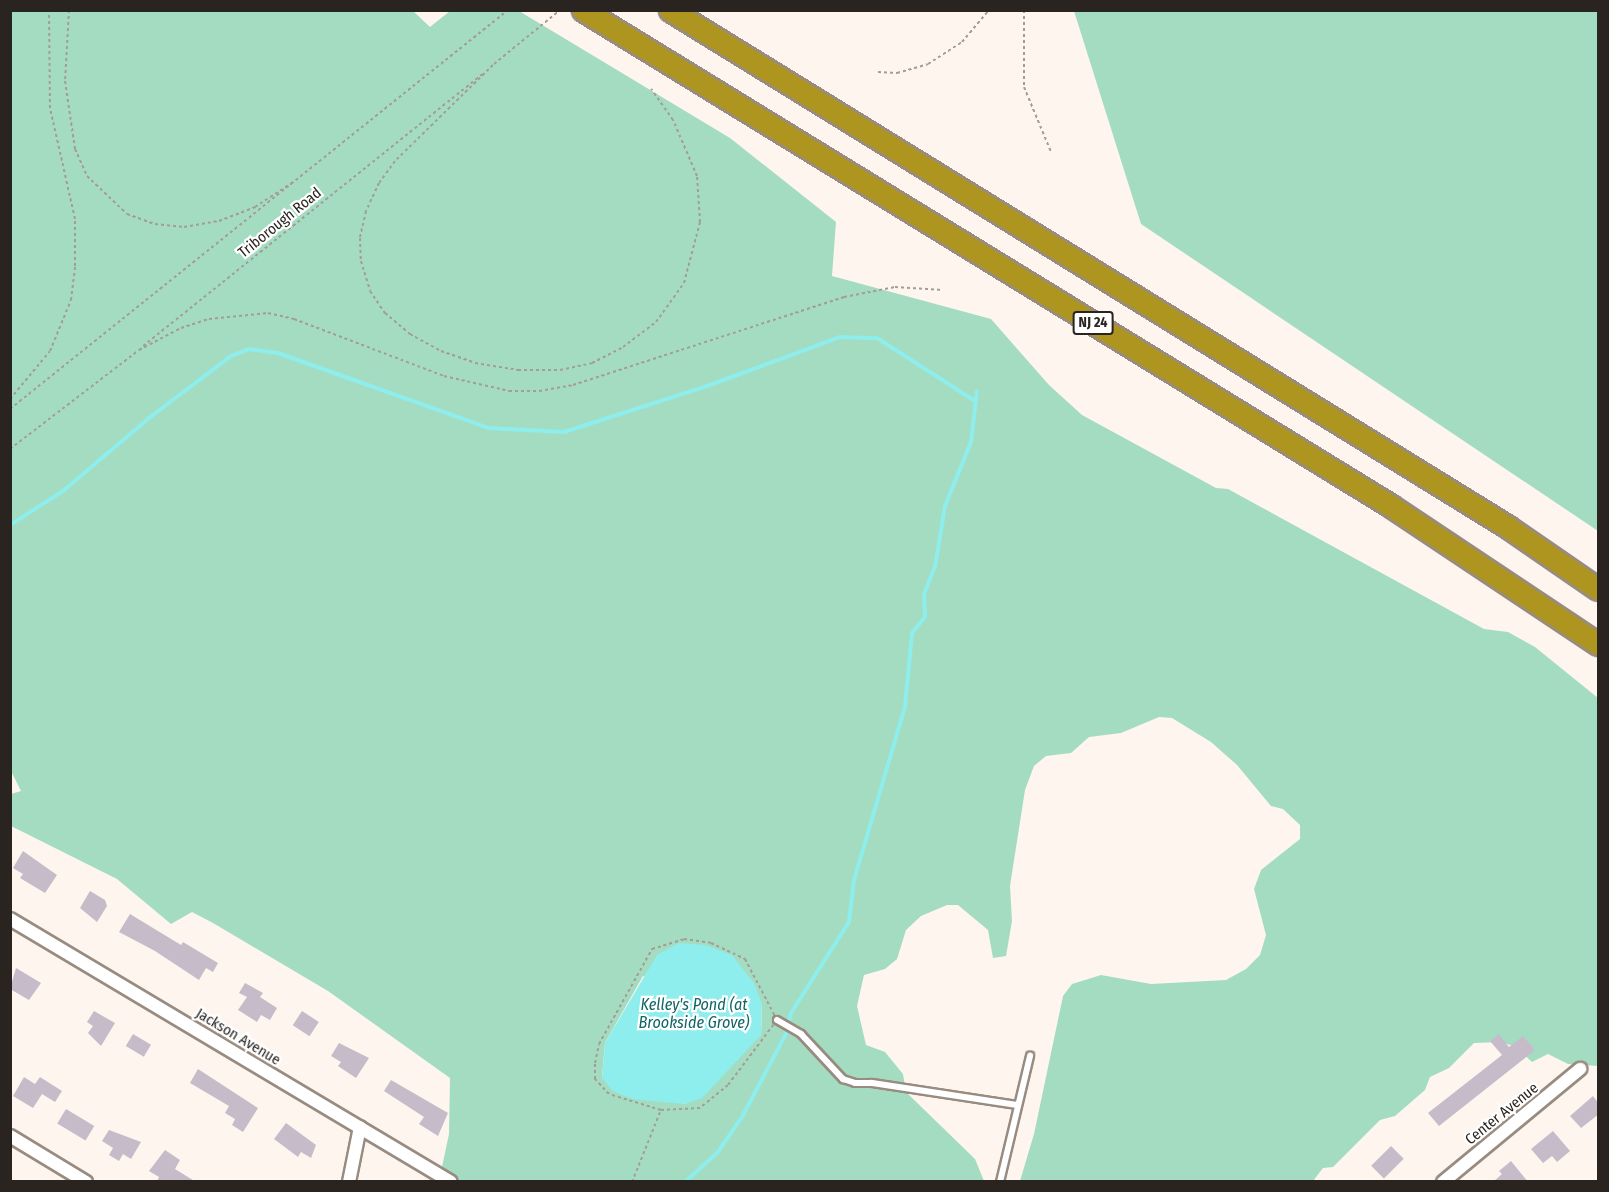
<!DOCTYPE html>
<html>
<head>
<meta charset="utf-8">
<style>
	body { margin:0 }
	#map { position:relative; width:1609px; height:1192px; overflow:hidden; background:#fef5ee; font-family:"Fira Sans Condensed",sans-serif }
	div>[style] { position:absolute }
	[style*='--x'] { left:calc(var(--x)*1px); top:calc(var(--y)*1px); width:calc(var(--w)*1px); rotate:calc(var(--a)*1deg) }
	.green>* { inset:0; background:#a4dcc1 }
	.water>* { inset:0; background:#8deeed }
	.stream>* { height:4px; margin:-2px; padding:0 2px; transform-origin:2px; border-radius:2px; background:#8deeed }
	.building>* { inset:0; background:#c6bbc9; transform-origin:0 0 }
	.path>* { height:2px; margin-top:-1px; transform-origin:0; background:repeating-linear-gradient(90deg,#a49d96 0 3px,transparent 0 6px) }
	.roads { filter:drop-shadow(2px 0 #988b80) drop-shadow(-2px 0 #988b80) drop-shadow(0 2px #988b80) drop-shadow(0 -2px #988b80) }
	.lane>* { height:6px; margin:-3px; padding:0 3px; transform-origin:3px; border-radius:3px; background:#fff }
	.street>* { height:12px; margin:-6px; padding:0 6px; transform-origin:6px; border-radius:6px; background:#fff }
	.highway>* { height:21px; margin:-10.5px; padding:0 10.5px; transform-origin:10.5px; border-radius:10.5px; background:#ae951f }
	span { translate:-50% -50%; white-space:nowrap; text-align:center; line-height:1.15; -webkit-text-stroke:4.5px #fff; paint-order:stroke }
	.shield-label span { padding:2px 4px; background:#fff; border:2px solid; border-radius:4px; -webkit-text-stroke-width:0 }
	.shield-label { font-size:14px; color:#29241f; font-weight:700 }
	.street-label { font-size:15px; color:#29241f }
	.water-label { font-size:16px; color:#116464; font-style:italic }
	.frame { position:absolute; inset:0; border:12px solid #29241f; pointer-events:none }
</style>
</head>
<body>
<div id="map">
	<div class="green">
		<i style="clip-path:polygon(evenodd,412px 10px,430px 27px,450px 11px,519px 11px,730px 138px,836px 222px,832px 276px,991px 319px,1049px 385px,1082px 415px,1216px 488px,1228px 489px,1484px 629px,1508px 632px,1535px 647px,1598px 698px,1598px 1066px,1568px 1064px,1548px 1054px,1532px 1062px,1516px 1047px,1501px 1042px,1474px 1043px,1449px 1068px,1430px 1077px,1425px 1090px,1395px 1116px,1380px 1120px,1333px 1167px,1323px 1168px,1313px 1181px,1020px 1181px,1034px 1134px,1063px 996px,1072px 984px,1101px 975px,1151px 984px,1226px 980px,1246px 969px,1260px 955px,1266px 935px,1254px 889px,1261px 870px,1300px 839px,1300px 825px,1283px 809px,1271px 806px,1237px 765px,1211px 742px,1172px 718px,1159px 717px,1121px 733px,1089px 737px,1071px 753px,1046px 756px,1034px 766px,1025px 790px,1010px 886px,1012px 921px,1006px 956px,993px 958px,988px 930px,958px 905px,947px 905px,921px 916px,906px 930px,897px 959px,885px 969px,864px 975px,857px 1006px,866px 1045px,885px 1052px,903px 1074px,906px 1092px,975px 1159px,984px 1181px,439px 1181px,449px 1134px,450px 1078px,328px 991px,213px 923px,192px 912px,171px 924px,117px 879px,11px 826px,11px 794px,21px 791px,10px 769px,10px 11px,412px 10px,643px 976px,762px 1004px,761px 1035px,685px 1104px,602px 1078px,605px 1043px,643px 976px)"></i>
		<i style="clip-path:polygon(1074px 11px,1598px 11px,1598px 531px,1141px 224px)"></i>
	</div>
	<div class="water">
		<i style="clip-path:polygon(679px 943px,705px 945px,732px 955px,754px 983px,762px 1004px,761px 1035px,702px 1098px,685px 1104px,632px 1099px,613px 1091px,602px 1078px,605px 1043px,657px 955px)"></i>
	</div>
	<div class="stream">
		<i style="--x:10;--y:525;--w:63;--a:-32.7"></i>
		<i style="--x:63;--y:491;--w:113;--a:-40.3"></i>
		<i style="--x:149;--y:418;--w:103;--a:-37.1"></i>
		<i style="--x:231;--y:356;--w:19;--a:-21"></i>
		<i style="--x:249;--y:349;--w:29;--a:8"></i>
		<i style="--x:278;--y:353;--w:224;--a:19.6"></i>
		<i style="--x:489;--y:428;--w:75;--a:3.1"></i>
		<i style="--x:564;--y:432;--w:150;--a:-17.8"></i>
		<i style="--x:707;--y:386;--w:142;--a:-20.2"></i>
		<i style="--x:840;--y:337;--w:37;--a:2"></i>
		<i style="--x:877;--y:338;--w:117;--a:32.7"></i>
		<i style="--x:685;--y:1182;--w:45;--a:-42.3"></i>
		<i style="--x:718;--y:1152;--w:42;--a:-55.6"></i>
		<i style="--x:742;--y:1117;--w:96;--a:-62.1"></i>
		<i style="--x:787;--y:1032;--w:19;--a:-78"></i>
		<i style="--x:791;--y:1013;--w:108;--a:-57.5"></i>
		<i style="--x:849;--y:922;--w:42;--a:-83.2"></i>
		<i style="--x:854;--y:880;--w:180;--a:-73.6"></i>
		<i style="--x:905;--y:707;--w:74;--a:-84.6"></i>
		<i style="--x:912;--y:633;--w:21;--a:-51"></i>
		<i style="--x:925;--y:617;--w:23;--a:-92"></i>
		<i style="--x:924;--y:594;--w:29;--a:-68"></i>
		<i style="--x:935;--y:567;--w:62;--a:-80.7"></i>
		<i style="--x:945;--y:506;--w:69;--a:-67.9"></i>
		<i style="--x:971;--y:442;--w:51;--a:-83.3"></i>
	</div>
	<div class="building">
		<i style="clip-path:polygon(23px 851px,57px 875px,45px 893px,20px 878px,23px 874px,13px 868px)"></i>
		<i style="clip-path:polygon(90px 891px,105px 900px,107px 906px,97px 922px,80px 908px)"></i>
		<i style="clip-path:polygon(130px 914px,181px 945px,183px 942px,218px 963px,213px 972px,206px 968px,199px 980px,155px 951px,119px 932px)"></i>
		<i style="clip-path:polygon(16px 968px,41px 983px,29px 1000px,10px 989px)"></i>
		<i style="clip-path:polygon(245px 983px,263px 993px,260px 997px,277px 1008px,270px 1020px,261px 1015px,257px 1022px,238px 1010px,247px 997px,239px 993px)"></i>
		<i style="clip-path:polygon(94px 1011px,115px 1023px,101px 1046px,88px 1033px,93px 1026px,87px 1022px)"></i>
		<i style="left:302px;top:1011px;width:20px;height:17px;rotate:33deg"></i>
		<i style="left:133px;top:1034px;width:21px;height:14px;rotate:31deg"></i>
		<i style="clip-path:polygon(1499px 1034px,1509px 1047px,1523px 1036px,1535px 1050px,1439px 1126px,1428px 1113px,1502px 1055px,1490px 1041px)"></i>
		<i style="clip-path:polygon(339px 1043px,369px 1058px,356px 1078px,338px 1066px,341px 1062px,331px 1056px)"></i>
		<i style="clip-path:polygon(198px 1069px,258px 1108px,243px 1132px,232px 1125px,235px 1119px,225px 1113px,229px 1106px,190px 1083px)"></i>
		<i style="clip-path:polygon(24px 1077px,35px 1084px,40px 1077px,62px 1091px,55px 1102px,42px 1094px,33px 1108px,13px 1096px)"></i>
		<i style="clip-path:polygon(391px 1080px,448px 1113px,438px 1136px,419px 1124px,424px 1117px,384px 1091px)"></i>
		<i style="clip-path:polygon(1593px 1096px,1599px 1104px,1599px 1114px,1581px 1128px,1570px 1116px)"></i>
		<i style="left:66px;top:1109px;width:33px;height:17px;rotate:31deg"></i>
		<i style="clip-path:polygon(286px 1123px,316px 1145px,311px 1158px,301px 1152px,298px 1157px,274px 1139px)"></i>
		<i style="clip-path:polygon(109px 1130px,141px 1142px,131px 1159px,123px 1154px,119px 1161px,109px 1155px,113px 1148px,102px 1141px)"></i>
		<i style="clip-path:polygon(1553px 1131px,1570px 1151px,1557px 1162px,1552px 1156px,1543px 1163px,1531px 1149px)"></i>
		<i style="left:1391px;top:1146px;width:18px;height:28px;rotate:45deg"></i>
		<i style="clip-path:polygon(165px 1150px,180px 1160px,175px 1169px,196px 1182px,157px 1182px,159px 1177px,149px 1171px)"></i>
		<i style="clip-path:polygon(1511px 1161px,1528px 1182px,1493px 1182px,1502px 1174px,1499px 1171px)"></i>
	</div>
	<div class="path">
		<i style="--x:69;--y:10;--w:71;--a:93.2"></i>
		<i style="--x:65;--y:81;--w:69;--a:81.6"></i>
		<i style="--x:75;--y:149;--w:30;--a:66"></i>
		<i style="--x:87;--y:176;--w:55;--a:43.5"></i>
		<i style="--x:127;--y:214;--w:30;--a:20"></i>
		<i style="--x:155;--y:224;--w:29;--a:6"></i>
		<i style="--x:184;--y:227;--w:36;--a:-10"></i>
		<i style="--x:219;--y:221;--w:39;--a:-21"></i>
		<i style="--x:255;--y:207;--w:45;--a:-33.3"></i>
		<i style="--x:1024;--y:10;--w:77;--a:90"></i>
		<i style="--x:1024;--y:87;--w:70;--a:67.4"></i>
		<i style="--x:494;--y:64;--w:85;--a:-39.3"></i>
		<i style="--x:493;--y:65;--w:137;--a:135.6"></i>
		<i style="--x:395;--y:161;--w:27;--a:126"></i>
		<i style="--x:379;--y:183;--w:31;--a:115"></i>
		<i style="--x:366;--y:211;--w:28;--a:103"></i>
		<i style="--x:360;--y:238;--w:23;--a:88"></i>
		<i style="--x:361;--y:261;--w:31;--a:73"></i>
		<i style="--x:370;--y:291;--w:27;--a:56"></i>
		<i style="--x:385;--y:313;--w:33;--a:40"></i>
		<i style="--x:410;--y:334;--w:35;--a:29"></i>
		<i style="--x:441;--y:351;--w:36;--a:19"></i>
		<i style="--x:475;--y:363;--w:44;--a:9.2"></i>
		<i style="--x:518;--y:370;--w:42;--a:0"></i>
		<i style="--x:560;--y:370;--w:33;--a:-12"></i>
		<i style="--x:592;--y:363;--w:35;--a:-27"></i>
		<i style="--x:623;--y:347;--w:41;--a:-37.1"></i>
		<i style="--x:656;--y:322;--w:48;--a:-54.3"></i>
		<i style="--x:684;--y:283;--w:63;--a:-75.3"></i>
		<i style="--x:700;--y:222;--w:46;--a:-93.7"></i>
		<i style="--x:697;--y:176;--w:61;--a:-113.2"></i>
		<i style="--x:673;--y:120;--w:38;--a:-125"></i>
		<i style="--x:878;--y:72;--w:19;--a:3"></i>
		<i style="--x:897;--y:73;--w:32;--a:-16"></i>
		<i style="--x:928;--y:64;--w:40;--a:-32.9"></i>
		<i style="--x:962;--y:42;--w:42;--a:-49.8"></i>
		<i style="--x:143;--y:346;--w:435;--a:-38.7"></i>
		<i style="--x:139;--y:350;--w:47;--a:-27.6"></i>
		<i style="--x:181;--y:328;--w:29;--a:-18"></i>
		<i style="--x:209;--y:319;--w:59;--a:-5.8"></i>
		<i style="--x:268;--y:313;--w:27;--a:13"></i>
		<i style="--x:294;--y:319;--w:160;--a:20.8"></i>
		<i style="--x:444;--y:376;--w:67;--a:13"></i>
		<i style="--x:509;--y:391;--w:30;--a:0"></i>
		<i style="--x:539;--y:391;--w:35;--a:-10"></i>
		<i style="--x:573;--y:385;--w:285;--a:-18"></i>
		<i style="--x:844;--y:297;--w:52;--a:-11.1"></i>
		<i style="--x:895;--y:287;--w:48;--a:3.6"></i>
		<i style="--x:10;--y:399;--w:62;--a:-50.2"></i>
		<i style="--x:50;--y:351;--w:55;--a:-67.6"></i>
		<i style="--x:71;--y:300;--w:34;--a:-83"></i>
		<i style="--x:75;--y:266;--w:47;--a:-90"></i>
		<i style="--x:75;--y:219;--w:114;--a:-102.7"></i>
		<i style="--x:50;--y:108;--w:98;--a:-90.6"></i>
		<i style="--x:10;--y:409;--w:638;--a:-38.7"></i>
		<i style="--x:10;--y:449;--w:163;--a:-37.5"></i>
		<i style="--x:684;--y:939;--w:27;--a:8"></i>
		<i style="--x:711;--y:943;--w:38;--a:25"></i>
		<i style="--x:745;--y:959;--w:69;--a:62.3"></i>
		<i style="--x:777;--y:1020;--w:81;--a:127"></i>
		<i style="--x:728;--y:1085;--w:36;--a:141"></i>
		<i style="--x:700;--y:1108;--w:39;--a:177"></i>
		<i style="--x:661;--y:1110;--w:54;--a:-162.9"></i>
		<i style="--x:609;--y:1094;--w:21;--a:-133"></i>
		<i style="--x:595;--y:1079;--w:16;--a:-90"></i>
		<i style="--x:595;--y:1063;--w:19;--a:-78"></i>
		<i style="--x:599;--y:1044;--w:109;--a:-60.8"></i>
		<i style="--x:652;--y:949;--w:34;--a:-17"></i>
		<i style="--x:632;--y:1182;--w:78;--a:-68.1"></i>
	</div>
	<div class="roads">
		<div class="lane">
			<i style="--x:777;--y:1020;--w:28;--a:30"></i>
			<i style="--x:801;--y:1034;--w:62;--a:47"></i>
			<i style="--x:843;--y:1079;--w:13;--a:18"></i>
			<i style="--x:855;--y:1083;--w:17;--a:0"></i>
			<i style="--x:872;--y:1083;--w:147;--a:8.6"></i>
			<i style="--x:1000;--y:1182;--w:130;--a:-76.6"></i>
		</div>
		<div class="street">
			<i style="--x:10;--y:919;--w:513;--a:30.81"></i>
			<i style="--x:10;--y:1136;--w:89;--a:31.2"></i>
			<i style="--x:349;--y:1182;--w:56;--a:-78.7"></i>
			<i style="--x:1443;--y:1182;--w:178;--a:-39.5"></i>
		</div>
		<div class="highway">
			<i style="--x:583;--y:10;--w:948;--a:31.54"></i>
			<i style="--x:1391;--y:506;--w:249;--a:33.7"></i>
			<i style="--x:670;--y:10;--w:985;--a:31.67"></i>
			<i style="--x:1508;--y:527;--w:109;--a:34.6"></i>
		</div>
	</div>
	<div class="shield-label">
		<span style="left:1093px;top:323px">NJ 24</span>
	</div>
	<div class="street-label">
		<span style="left:280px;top:223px;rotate:-39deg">Triborough Road</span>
		<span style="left:238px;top:1037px;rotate:31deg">Jackson Avenue</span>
		<span style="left:1502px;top:1114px;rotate:-39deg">Center Avenue</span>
	</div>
	<div class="water-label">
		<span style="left:694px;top:1014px">Kelley's Pond (at<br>Brookside Grove)</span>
	</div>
	<div class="frame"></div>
</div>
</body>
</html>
